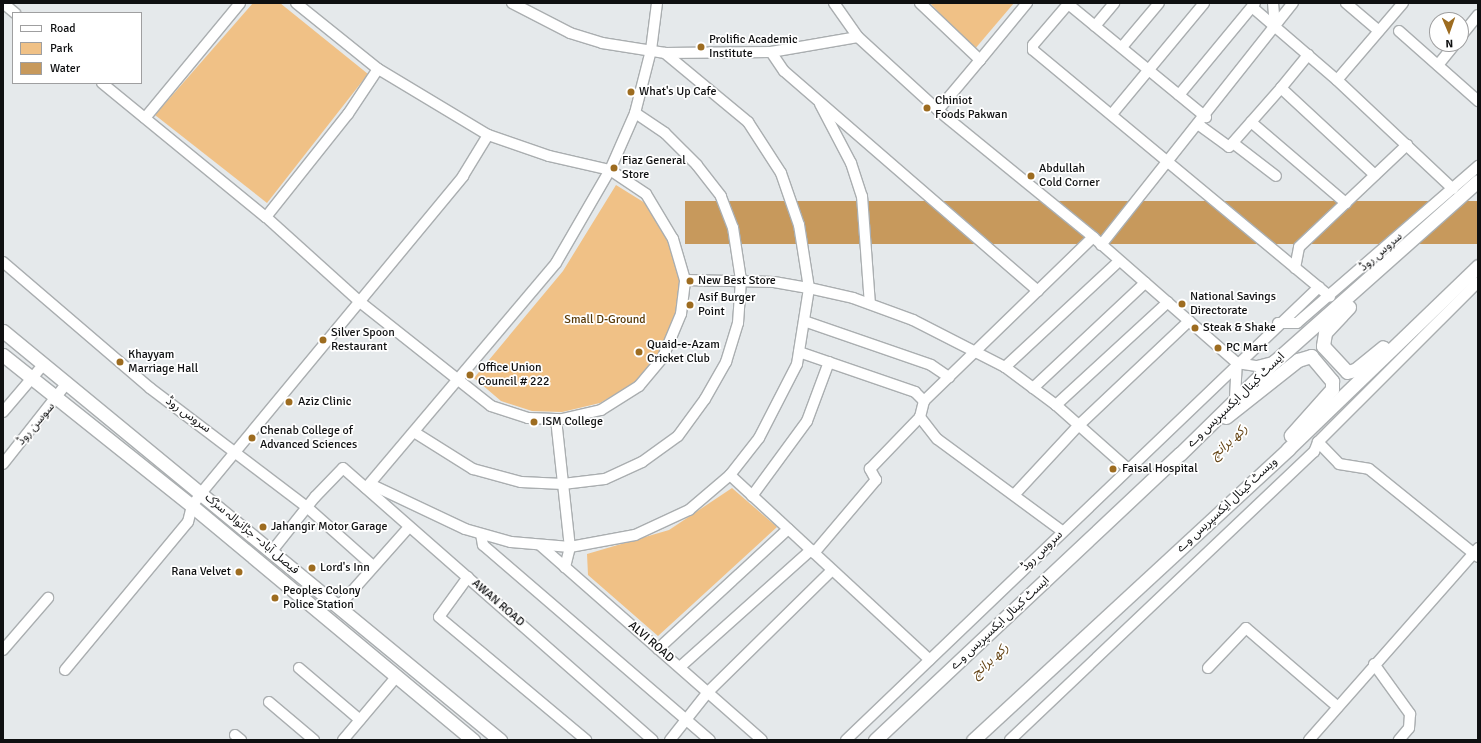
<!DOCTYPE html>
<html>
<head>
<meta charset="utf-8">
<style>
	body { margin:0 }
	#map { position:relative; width:1481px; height:743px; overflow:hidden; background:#e5e9eb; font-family:Signika,"Noto Sans Arabic",sans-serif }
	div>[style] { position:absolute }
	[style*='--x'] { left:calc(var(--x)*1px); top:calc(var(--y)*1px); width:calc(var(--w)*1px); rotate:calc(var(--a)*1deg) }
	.green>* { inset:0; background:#f0c186 }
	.water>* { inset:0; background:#c7995c; transform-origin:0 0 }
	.roads { filter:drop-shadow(1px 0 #aaaeb0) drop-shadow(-1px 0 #aaaeb0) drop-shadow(0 1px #aaaeb0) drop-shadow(0 -1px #aaaeb0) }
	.minor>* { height:10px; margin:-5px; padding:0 5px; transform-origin:5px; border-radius:5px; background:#fff }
	.major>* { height:13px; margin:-6.5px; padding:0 6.5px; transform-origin:6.5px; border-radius:6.5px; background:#fff }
	.dots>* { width:11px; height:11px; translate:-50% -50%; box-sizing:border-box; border:2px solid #fff; border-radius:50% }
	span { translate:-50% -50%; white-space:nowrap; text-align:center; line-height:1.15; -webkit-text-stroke:3.5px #fff; paint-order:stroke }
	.poi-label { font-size:12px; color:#0f1011 }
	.left { translate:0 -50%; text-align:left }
	.right { translate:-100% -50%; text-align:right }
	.street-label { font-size:12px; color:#0f1011 }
	.park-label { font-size:12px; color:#593a08 }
	.water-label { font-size:13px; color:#654516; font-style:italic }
	.frame { position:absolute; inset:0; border:4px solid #0f1011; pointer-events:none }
	.legend { position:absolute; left:12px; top:12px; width:130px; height:72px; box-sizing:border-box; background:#fff; border:1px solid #9f9fa0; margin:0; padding:5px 7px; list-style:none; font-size:12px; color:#0f1011 }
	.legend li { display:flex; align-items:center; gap:8px; height:20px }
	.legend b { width:20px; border:1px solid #9f9fa0 }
	.north { position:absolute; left:1429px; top:12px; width:40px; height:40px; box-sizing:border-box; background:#fff; border:1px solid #9f9fa0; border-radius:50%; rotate:178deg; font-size:11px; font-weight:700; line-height:16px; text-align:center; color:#0f1011 }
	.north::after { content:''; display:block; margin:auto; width:14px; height:18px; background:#9d6c20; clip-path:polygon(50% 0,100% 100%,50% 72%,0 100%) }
</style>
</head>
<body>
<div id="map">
	<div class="green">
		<i style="clip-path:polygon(253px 3px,280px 3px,368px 74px,267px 203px,155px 115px)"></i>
		<i style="clip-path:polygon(930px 3px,1014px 3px,974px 50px)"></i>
		<i style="clip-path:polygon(616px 185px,645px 203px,671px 242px,680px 277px,678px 315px,660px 354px,636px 382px,600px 403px,562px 412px,532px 411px,501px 401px,474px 378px,563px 271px)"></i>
		<i style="clip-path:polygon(732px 488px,777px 527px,658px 636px,588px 575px,587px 554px,669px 530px)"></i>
	</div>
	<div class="water">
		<i style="left:1478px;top:201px;width:43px;height:793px;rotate:90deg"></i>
	</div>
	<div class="roads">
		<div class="minor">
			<i style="--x:3;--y:3;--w:16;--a:40"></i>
			<i style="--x:512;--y:3;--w:65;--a:27.3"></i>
			<i style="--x:570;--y:33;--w:34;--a:17"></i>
			<i style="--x:602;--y:43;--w:64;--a:9"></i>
			<i style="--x:665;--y:53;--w:106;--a:-0.5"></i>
			<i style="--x:771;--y:52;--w:88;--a:-9.8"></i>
			<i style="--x:834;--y:3;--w:42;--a:54.8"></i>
			<i style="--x:858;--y:37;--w:111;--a:42.4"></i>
			<i style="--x:940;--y:112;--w:198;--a:39.2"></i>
			<i style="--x:1093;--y:237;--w:191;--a:41.2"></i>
			<i style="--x:1237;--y:363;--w:20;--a:9"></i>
			<i style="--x:1257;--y:366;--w:16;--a:-14"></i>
			<i style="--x:920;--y:3;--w:83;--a:43.5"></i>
			<i style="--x:980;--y:60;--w:74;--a:-50.5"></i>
			<i style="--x:1067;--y:3;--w:180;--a:39.4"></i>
			<i style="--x:1069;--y:3;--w:55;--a:130.6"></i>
			<i style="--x:1033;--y:45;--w:5;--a:90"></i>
			<i style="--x:1033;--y:50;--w:386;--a:39.7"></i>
			<i style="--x:1273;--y:3;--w:21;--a:85"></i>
			<i style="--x:1346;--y:3;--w:43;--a:40.3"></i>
			<i style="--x:1403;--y:3;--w:101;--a:130.6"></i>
			<i style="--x:1337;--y:80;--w:159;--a:43.2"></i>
			<i style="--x:1252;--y:7;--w:112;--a:40.7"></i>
			<i style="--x:1095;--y:26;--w:30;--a:-50"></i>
			<i style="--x:1399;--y:31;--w:106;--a:41.5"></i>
			<i style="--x:1461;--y:36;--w:27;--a:-51"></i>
			<i style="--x:1122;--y:47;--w:57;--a:-49.9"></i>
			<i style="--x:771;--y:52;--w:23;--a:56"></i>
			<i style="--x:784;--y:71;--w:336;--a:40.9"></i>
			<i style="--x:1438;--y:65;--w:27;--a:-51"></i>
			<i style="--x:102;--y:83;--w:212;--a:39.3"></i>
			<i style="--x:266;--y:217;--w:127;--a:42.1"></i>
			<i style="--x:360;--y:302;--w:167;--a:38.4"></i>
			<i style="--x:491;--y:406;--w:39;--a:18"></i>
			<i style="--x:528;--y:418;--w:34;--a:2"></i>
			<i style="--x:562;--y:419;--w:40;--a:-13"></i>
			<i style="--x:601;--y:410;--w:45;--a:-32.3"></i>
			<i style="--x:639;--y:386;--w:38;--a:-50"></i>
			<i style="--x:663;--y:357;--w:47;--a:-67.3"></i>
			<i style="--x:681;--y:314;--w:34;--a:-83"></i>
			<i style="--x:685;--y:280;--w:43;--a:-106.3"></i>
			<i style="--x:673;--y:239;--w:52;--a:-121"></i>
			<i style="--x:646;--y:194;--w:43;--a:-146.3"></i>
			<i style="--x:610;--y:170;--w:63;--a:-167.1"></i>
			<i style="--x:549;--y:156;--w:65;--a:-161"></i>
			<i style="--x:488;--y:135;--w:128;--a:-149"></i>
			<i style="--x:378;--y:69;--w:105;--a:-141.2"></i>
			<i style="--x:1281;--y:88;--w:43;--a:-50.7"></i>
			<i style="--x:1179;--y:95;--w:119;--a:-50.4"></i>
			<i style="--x:820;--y:104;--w:67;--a:62.3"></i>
			<i style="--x:851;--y:163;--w:35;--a:72"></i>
			<i style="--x:862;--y:196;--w:108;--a:85.8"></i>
			<i style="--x:938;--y:110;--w:65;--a:-50"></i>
			<i style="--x:1112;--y:114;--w:144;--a:-50.3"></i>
			<i style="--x:145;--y:118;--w:149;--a:-50.4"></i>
			<i style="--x:1251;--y:122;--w:125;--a:40.5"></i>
			<i style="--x:1199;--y:125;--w:37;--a:36"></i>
			<i style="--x:1229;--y:147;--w:79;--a:-48.6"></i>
			<i style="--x:1281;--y:88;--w:128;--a:42.8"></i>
			<i style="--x:1233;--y:143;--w:54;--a:37.5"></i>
			<i style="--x:266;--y:217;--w:132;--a:-51.5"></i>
			<i style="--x:348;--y:114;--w:54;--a:-56.3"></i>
			<i style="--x:1101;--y:245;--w:309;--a:-51.6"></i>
			<i style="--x:3;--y:262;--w:194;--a:40.6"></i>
			<i style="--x:150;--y:388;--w:198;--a:37.2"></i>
			<i style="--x:308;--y:508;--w:87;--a:41.7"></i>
			<i style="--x:1295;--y:268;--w:21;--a:-79"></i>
			<i style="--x:1299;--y:247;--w:149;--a:-43.4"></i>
			<i style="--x:685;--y:280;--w:89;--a:1.3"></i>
			<i style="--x:774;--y:282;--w:36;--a:10"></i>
			<i style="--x:809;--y:288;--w:45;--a:12.8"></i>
			<i style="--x:853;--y:298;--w:64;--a:20.1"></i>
			<i style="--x:913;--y:320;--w:103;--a:27.1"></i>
			<i style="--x:1005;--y:367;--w:64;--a:36.7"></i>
			<i style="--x:1056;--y:405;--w:95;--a:41.6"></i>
			<i style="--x:804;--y:321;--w:134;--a:19.1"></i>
			<i style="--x:931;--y:365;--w:22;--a:34"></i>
			<i style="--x:1278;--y:323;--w:19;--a:0"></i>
			<i style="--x:1297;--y:323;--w:240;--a:-40.9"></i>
			<i style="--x:799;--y:352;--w:123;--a:19"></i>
			<i style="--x:915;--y:392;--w:13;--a:45"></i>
			<i style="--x:1005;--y:367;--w:156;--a:-42.9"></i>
			<i style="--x:1033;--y:388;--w:154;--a:-43.2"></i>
			<i style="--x:1235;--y:398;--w:35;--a:-87"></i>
			<i style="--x:1056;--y:405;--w:152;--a:-42.6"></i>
			<i style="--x:3;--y:412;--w:63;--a:-49.5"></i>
			<i style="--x:556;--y:419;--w:129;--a:83.8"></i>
			<i style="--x:570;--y:547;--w:21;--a:104"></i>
			<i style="--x:414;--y:432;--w:70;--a:32.1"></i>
			<i style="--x:473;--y:469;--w:50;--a:15.2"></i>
			<i style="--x:521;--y:482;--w:42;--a:2.7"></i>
			<i style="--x:563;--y:484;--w:42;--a:-6.8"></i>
			<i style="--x:605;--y:479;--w:41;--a:-24.7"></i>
			<i style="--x:642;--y:462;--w:44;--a:-35.8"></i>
			<i style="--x:678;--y:436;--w:46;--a:-53.9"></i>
			<i style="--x:705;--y:399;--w:43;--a:-60.4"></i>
			<i style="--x:726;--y:362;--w:41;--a:-72.9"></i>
			<i style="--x:738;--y:323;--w:43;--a:-86"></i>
			<i style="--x:741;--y:280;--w:53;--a:-98.7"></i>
			<i style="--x:733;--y:228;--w:34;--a:-111"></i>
			<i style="--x:721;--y:196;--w:39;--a:-128"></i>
			<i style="--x:697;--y:165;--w:45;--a:-135"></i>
			<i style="--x:665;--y:133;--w:36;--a:-146"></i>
			<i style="--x:1318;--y:442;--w:226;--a:-45"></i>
			<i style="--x:3;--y:464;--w:103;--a:-51.7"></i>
			<i style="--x:730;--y:475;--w:272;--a:42.8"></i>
			<i style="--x:370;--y:484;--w:105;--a:25.3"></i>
			<i style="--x:465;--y:529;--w:48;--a:15.8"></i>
			<i style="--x:511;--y:542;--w:59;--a:4.8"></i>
			<i style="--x:570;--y:547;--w:66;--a:-10.5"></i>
			<i style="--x:635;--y:535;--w:60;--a:-24.8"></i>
			<i style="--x:689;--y:510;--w:54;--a:-40.5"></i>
			<i style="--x:730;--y:475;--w:47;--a:-51.9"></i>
			<i style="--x:759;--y:438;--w:83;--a:-62.8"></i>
			<i style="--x:797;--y:364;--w:77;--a:-81"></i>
			<i style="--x:809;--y:288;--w:64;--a:-99"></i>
			<i style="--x:799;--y:225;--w:55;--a:-109.1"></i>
			<i style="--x:781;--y:173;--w:61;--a:-122.9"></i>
			<i style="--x:748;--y:122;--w:108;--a:-140.3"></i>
			<i style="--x:366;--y:488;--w:294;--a:-49.8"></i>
			<i style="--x:556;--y:263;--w:108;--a:-59.9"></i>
			<i style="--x:610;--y:170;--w:62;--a:-66.3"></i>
			<i style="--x:635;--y:113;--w:65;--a:-75.7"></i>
			<i style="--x:651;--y:50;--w:47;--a:-82.7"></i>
			<i style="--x:1014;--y:495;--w:94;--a:-47.2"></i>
			<i style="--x:1078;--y:426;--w:153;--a:-43.4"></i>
			<i style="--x:752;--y:496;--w:93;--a:-53.7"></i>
			<i style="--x:807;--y:421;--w:63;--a:-69.6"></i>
			<i style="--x:1062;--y:531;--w:155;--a:-143.6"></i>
			<i style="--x:937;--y:439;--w:28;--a:-128"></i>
			<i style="--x:920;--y:417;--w:16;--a:-76"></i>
			<i style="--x:924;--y:401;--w:235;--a:-44.1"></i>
			<i style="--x:481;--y:534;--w:11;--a:80"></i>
			<i style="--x:483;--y:545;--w:299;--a:40.7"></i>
			<i style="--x:540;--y:545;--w:295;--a:41.3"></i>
			<i style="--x:272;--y:551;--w:69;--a:-51.5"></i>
			<i style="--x:315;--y:497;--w:40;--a:-46"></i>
			<i style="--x:343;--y:468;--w:412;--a:41.3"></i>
			<i style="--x:814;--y:553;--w:96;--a:-49.7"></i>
			<i style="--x:876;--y:480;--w:13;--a:-119"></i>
			<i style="--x:870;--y:469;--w:72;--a:-46.1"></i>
			<i style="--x:468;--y:577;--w:49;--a:125.9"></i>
			<i style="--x:439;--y:617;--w:192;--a:39.9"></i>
			<i style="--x:338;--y:607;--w:107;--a:-48.4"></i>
			<i style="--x:658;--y:649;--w:177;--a:-42.7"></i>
			<i style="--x:3;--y:650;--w:69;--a:-49.1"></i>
			<i style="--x:1374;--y:664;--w:62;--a:54.2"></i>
			<i style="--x:1410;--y:714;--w:14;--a:94"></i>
			<i style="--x:1409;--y:728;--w:16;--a:130"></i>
			<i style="--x:680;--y:667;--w:176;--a:-41.8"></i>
			<i style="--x:299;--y:668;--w:80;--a:40.4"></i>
			<i style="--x:1208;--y:668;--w:55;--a:-46.5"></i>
			<i style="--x:1246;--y:628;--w:121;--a:40.7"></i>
			<i style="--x:65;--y:670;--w:192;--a:-50.3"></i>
			<i style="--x:188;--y:522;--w:16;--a:-76"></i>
			<i style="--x:192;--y:506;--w:17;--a:-54"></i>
			<i style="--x:202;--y:492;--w:410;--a:-50.4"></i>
			<i style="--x:463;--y:176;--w:48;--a:-58.6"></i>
			<i style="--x:269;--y:702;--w:59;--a:40.2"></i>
			<i style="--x:235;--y:735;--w:8;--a:40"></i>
			<i style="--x:343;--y:740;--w:84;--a:-49.8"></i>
			<i style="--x:670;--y:740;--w:61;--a:-51.6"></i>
			<i style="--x:708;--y:692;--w:173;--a:-44.5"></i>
			<i style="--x:846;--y:740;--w:655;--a:-43.76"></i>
			<i style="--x:1010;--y:740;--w:419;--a:-43.5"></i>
			<i style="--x:1314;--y:452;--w:11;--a:-68"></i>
			<i style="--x:1318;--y:442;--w:30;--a:46"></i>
			<i style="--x:1339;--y:464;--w:30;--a:9"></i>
			<i style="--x:1369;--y:469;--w:140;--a:38.9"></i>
			<i style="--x:1309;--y:740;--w:256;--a:-48.6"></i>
		</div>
		<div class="major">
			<i style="--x:1349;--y:307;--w:35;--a:133"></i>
			<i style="--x:1325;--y:333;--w:13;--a:99"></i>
			<i style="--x:1323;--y:346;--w:35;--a:47"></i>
			<i style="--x:1347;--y:372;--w:8;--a:-14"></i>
			<i style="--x:1355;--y:370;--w:36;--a:-39"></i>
			<i style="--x:3;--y:331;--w:644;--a:39.45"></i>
			<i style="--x:3;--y:355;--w:242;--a:38.6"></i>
			<i style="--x:192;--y:506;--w:366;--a:39.8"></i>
			<i style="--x:1226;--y:417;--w:92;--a:-38.4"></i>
			<i style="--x:1298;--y:360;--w:14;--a:-17"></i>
			<i style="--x:1311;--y:356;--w:33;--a:50"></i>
			<i style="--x:1332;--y:381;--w:8;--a:90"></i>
			<i style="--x:1332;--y:389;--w:62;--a:131.7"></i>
			<i style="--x:875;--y:740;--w:418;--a:-43.2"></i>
			<i style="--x:1180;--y:454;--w:133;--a:-44.4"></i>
			<i style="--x:1275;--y:361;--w:271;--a:-41.6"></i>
			<i style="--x:973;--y:740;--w:429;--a:-42.7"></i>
			<i style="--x:1288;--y:449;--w:264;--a:-43.9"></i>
		</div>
	</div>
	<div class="dots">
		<i style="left:701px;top:47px;background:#9d6c20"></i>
		<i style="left:631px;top:92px;background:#9d6c20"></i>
		<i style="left:927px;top:108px;background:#9d6c20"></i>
		<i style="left:614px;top:168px;background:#9d6c20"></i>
		<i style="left:1031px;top:176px;background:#9d6c20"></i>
		<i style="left:690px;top:281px;background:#9d6c20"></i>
		<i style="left:1182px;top:304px;background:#9d6c20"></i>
		<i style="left:690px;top:305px;background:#9d6c20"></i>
		<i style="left:1195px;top:328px;background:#9d6c20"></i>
		<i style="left:323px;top:340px;background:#9d6c20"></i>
		<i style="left:1218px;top:348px;background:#9d6c20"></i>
		<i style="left:639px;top:352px;background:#9d6c20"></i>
		<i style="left:120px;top:362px;background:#9d6c20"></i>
		<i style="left:470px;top:375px;background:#9d6c20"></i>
		<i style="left:289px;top:402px;background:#9d6c20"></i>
		<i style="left:534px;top:422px;background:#9d6c20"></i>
		<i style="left:252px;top:438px;background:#9d6c20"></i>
		<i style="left:1113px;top:469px;background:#9d6c20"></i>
		<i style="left:263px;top:527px;background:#9d6c20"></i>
		<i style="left:312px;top:568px;background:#9d6c20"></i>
		<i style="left:239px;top:572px;background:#9d6c20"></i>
		<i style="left:275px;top:598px;background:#9d6c20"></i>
	</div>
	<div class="poi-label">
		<span class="left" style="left:709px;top:47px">Prolific Academic<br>Institute</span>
		<span class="left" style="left:639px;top:92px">What's Up Cafe</span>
		<span class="left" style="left:935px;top:108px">Chiniot<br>Foods Pakwan</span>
		<span class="left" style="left:622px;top:168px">Fiaz General<br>Store</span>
		<span class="left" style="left:1039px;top:176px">Abdullah<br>Cold Corner</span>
		<span class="left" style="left:698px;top:281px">New Best Store</span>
		<span class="left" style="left:1190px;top:304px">National Savings<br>Directorate</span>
		<span class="left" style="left:698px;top:305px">Asif Burger<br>Point</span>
		<span class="left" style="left:1203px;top:328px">Steak &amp; Shake</span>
		<span class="left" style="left:331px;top:340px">Silver Spoon<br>Restaurant</span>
		<span class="left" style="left:647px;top:352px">Quaid-e-Azam<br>Cricket Club</span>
		<span class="left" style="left:1226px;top:348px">PC Mart</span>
		<span class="left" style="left:128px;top:362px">Khayyam<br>Marriage Hall</span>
		<span class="left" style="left:478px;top:375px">Office Union<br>Council # 222</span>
		<span class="left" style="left:298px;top:402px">Aziz Clinic</span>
		<span class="left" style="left:542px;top:422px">ISM College</span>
		<span class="left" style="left:260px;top:438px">Chenab College of<br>Advanced Sciences</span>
		<span class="left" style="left:1122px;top:469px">Faisal Hospital</span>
		<span class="left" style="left:271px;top:527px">Jahangir Motor Garage</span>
		<span class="left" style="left:320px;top:568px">Lord's Inn</span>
		<span class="right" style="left:231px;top:572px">Rana Velvet</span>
		<span class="left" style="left:283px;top:598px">Peoples Colony<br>Police Station</span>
	</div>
	<div class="street-label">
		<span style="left:1381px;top:252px;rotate:-41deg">سروس روڈ</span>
		<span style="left:1236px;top:400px;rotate:-44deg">ایسٹ کینال ایکسپریس وے</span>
		<span style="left:188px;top:415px;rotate:36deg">سروس روڈ</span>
		<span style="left:36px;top:424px;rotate:-50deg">سوسن روڈ</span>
		<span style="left:1227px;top:505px;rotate:-43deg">ویسٹ کینال ایکسپریس وے</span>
		<span style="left:252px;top:534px;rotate:40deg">فیصل آباد– جڑانوالہ سڑک</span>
		<span style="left:1042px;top:551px;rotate:-44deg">سروس روڈ</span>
		<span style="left:498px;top:603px;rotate:41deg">AWAN ROAD</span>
		<span style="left:1000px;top:623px;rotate:-43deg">ایسٹ کینال ایکسپریس وے</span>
		<span style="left:651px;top:642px;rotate:41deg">ALVI ROAD</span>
	</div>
	<div class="park-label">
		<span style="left:605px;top:320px">Small D-Ground</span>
	</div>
	<div class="water-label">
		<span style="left:1229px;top:442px;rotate:-42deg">رکھ برانچ</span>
		<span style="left:990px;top:661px;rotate:-42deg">رکھ برانچ</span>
	</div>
	<div class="frame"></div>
	<ul class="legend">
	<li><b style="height:5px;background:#fff"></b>Road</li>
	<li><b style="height:11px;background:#f0c186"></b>Park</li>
	<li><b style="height:11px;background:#c7995c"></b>Water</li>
	</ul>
	<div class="north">N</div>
</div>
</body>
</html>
